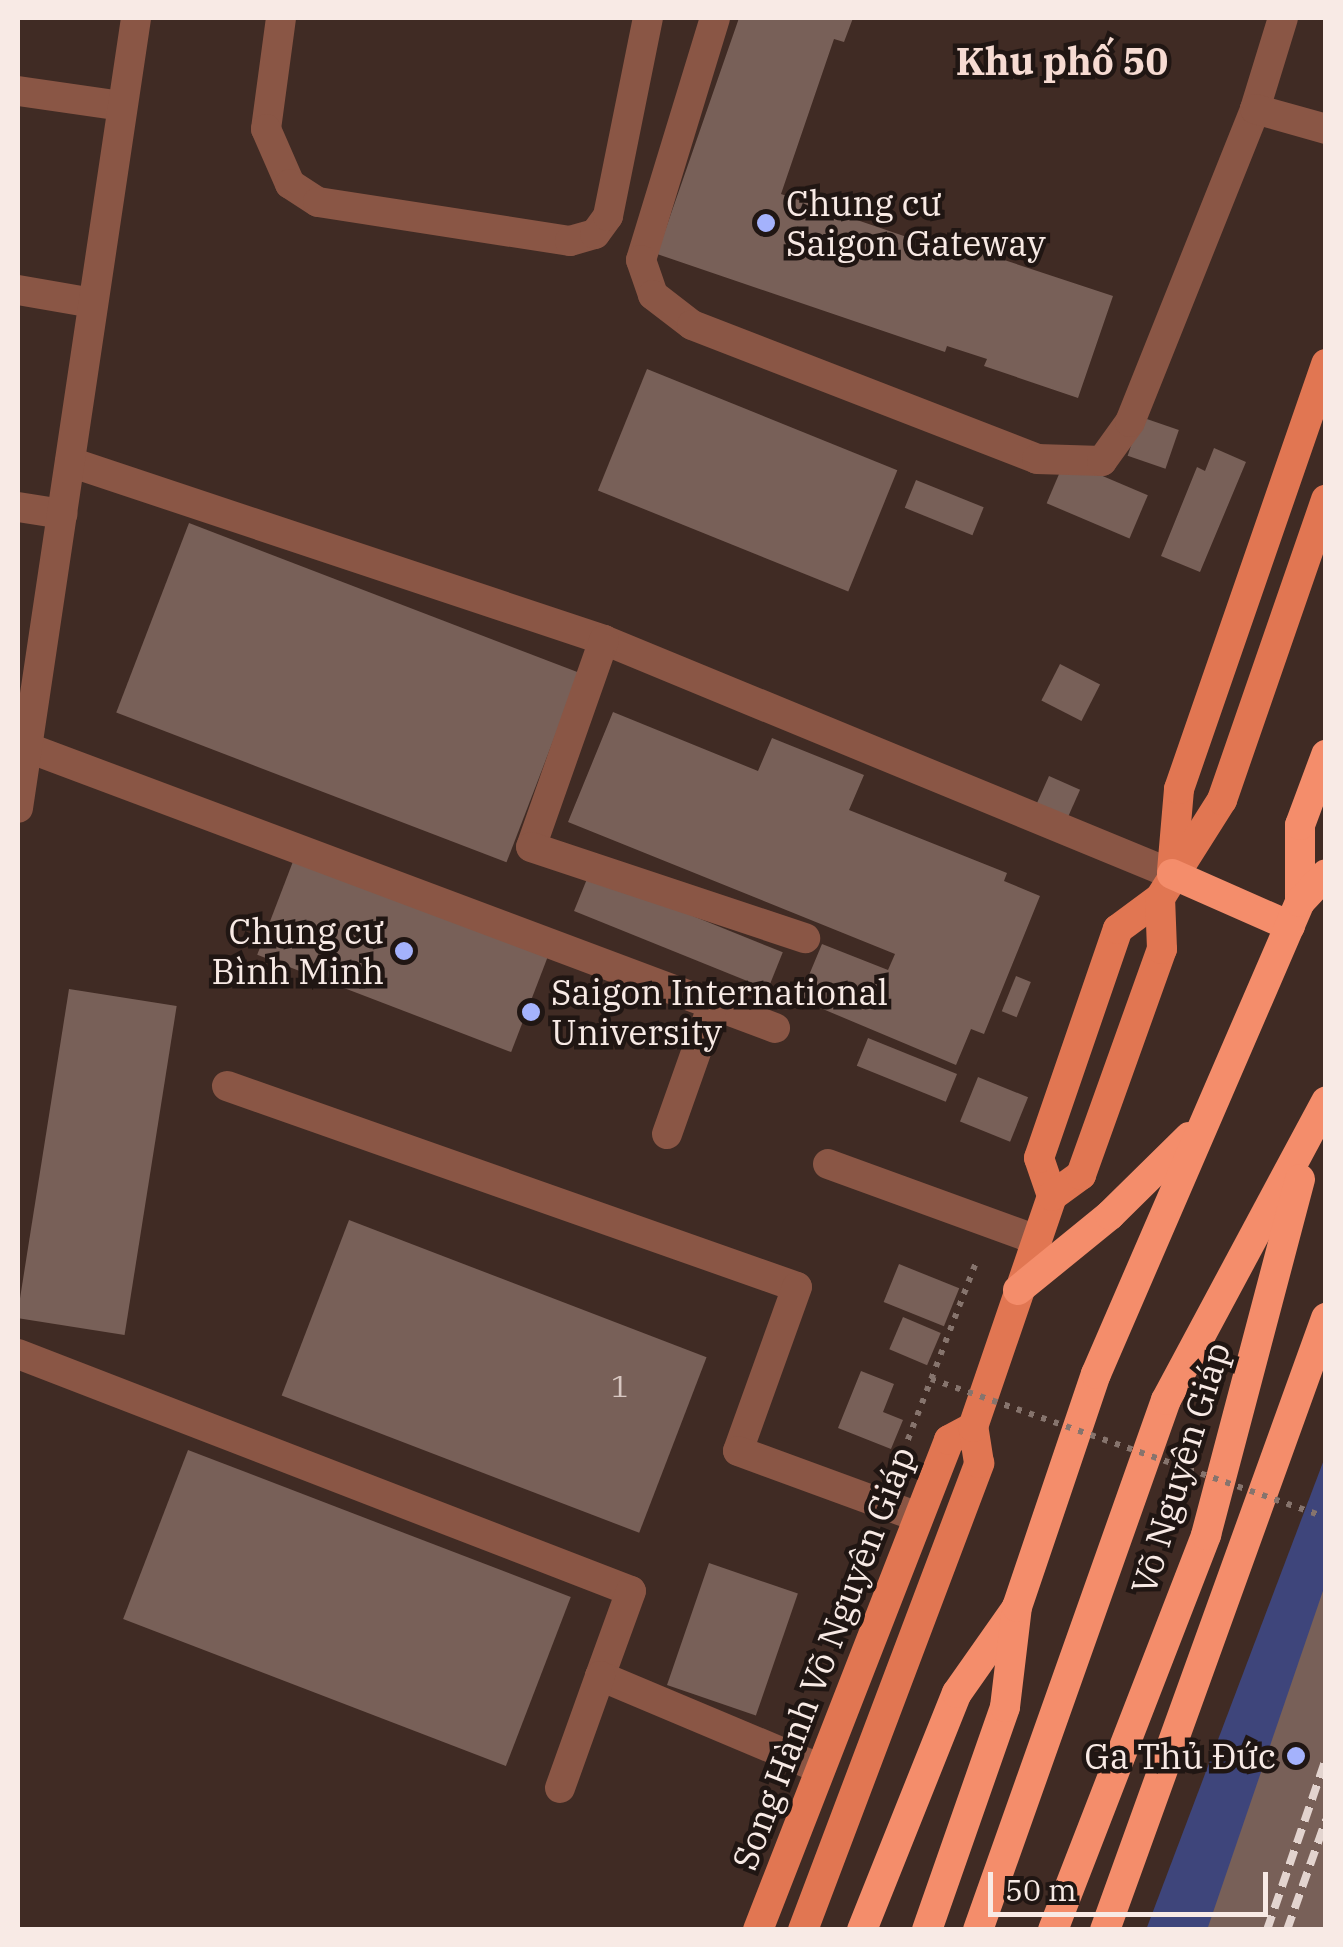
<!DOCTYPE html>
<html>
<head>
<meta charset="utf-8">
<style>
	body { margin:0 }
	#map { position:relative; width:1343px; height:1947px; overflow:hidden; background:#402b24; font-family:"IBM Plex Serif",serif }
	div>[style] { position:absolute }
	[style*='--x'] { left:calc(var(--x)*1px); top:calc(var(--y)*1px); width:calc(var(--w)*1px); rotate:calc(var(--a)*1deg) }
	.green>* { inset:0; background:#3e457b }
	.building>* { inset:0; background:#786058; transform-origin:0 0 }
	.path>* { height:6px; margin-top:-3px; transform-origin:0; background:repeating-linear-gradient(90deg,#86746d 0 5px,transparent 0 13px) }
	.minor>* { height:30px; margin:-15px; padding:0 15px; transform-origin:15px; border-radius:15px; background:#8a5645 }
	.major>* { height:30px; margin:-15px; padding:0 15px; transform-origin:15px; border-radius:15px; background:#e17652 }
	.highway>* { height:30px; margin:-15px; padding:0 15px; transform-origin:15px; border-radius:15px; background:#f48d6b }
	.rail>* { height:8px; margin-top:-4px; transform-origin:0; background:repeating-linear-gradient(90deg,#e3d4cf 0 15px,transparent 0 23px) }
	.path-bridge>* { height:6px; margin-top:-3px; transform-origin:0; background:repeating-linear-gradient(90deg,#86746d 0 5px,transparent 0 13px) }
	.dots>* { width:28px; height:28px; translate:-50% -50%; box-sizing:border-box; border:5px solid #201613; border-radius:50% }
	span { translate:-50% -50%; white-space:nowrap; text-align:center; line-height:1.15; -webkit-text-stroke:9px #201613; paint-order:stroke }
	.number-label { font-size:30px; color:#d8c8c2 }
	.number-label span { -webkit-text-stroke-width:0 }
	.poi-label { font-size:35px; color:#f8eae5 }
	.left { translate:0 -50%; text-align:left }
	.right { translate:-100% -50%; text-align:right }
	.street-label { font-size:35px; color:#f8eae5 }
	.neighbourhood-label { font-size:38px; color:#f6dbd2; font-weight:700 }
	.frame { position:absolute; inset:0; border:20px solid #f8eae5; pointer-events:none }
	.scale { position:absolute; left:988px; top:1872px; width:280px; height:45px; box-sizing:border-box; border:5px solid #f8eae5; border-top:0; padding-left:12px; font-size:30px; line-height:35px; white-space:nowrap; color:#f8eae5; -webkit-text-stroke:8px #201613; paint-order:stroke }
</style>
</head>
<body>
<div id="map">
	<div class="green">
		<i style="clip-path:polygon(1325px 1457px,1325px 1811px,1283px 1929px,1146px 1930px)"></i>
	</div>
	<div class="building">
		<i style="clip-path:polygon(739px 18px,853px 18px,844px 42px,834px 39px,781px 194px,977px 261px,980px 252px,1113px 296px,1078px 398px,984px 366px,987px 359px,947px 346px,945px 352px,657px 254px)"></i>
		<i style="left:647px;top:369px;width:270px;height:131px;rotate:22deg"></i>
		<i style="left:1141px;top:417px;width:40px;height:41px;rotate:19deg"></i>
		<i style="clip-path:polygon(1214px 448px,1246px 462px,1200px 572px,1161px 556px,1197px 467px,1205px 471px)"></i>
		<i style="left:1065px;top:460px;width:90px;height:47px;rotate:23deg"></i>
		<i style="left:916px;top:480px;width:73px;height:30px;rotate:22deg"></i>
		<i style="left:189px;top:523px;width:418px;height:203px;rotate:21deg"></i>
		<i style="left:1060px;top:664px;width:45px;height:41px;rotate:27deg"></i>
		<i style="clip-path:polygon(613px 712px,758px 771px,772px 738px,864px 775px,849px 810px,1007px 873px,1004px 881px,1040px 896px,984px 1034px,971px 1029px,956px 1065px,799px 999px,822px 944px,888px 970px,895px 954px,568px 822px)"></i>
		<i style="left:1049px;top:776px;width:34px;height:39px;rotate:24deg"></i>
		<i style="left:297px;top:851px;width:272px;height:111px;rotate:21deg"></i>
		<i style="left:589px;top:874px;width:209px;height:40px;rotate:22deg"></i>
		<i style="left:1016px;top:976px;width:16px;height:38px;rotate:22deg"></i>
		<i style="left:69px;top:989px;width:109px;height:333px;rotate:9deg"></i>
		<i style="left:868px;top:1038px;width:96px;height:30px;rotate:22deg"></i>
		<i style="left:978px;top:1077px;width:54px;height:48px;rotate:22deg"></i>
		<i style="left:349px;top:1220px;width:383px;height:188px;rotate:21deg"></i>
		<i style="left:899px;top:1264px;width:65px;height:41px;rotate:22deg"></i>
		<i style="left:903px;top:1317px;width:41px;height:35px;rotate:23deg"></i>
		<i style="clip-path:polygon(861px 1371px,894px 1384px,883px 1412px,903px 1420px,891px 1449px,838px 1428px)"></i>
		<i style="left:188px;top:1450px;width:410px;height:181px;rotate:21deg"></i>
		<i style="left:709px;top:1563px;width:94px;height:129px;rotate:19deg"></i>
		<i style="clip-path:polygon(1325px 1585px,1326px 1930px,1207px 1930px)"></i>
	</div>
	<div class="path">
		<i style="--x:894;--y:1476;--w:229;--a:-69"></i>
	</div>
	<div class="minor">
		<i style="--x:281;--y:18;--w:112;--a:97.7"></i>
		<i style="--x:266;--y:129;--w:60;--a:66.4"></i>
		<i style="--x:290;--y:184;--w:33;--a:33"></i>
		<i style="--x:318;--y:202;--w:255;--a:8.8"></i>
		<i style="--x:570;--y:241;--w:26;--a:-16"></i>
		<i style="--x:595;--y:234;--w:22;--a:-54"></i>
		<i style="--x:608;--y:216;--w:202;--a:-78.6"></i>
		<i style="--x:715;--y:18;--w:253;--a:107"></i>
		<i style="--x:641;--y:260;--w:37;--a:71"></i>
		<i style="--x:653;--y:295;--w:49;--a:37.6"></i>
		<i style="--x:692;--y:325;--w:370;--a:21.2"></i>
		<i style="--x:1037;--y:459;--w:65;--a:1.8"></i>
		<i style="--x:1102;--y:461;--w:48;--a:-54.3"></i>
		<i style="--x:1130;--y:422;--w:337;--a:-68.2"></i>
		<i style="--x:1255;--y:109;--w:95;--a:-72.9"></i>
		<i style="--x:18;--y:91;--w:105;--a:8.2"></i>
		<i style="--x:1255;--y:109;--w:74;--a:15.7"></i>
		<i style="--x:18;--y:290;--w:76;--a:9.8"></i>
		<i style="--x:70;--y:462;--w:563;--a:18.43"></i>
		<i style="--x:604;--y:640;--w:614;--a:22.39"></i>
		<i style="--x:18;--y:507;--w:45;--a:9"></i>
		<i style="--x:604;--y:640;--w:219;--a:109.4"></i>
		<i style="--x:531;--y:847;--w:289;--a:18.4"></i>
		<i style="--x:26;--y:747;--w:800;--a:20.56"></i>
		<i style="--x:18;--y:808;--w:799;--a:-81.5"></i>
		<i style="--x:227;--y:1086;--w:604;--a:19.42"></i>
		<i style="--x:797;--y:1287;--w:174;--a:109.8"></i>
		<i style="--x:738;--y:1451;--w:192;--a:20.1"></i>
		<i style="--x:667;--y:1134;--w:138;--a:-70.5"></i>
		<i style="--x:828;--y:1164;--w:222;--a:20"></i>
		<i style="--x:18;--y:1354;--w:657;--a:21.14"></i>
		<i style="--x:631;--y:1591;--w:90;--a:110"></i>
		<i style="--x:600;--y:1676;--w:238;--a:22.8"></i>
		<i style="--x:560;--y:1788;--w:119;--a:-70.3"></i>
	</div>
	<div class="major">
		<i style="--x:1172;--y:871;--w:82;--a:-85.1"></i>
		<i style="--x:1179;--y:789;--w:450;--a:-70.9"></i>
		<i style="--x:1052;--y:1196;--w:40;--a:-108.9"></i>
		<i style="--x:1039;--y:1158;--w:242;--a:-71"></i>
		<i style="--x:1118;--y:929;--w:52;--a:-36.4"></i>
		<i style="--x:1160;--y:898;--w:116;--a:-57.7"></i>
		<i style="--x:1222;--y:800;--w:318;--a:-70.9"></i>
		<i style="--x:758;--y:1930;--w:526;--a:-68.7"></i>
		<i style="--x:949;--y:1440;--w:27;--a:-28"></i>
		<i style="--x:803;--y:1930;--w:499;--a:-69.3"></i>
		<i style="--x:979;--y:1463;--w:36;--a:-99"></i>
		<i style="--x:973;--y:1427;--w:244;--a:-71.1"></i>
		<i style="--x:1052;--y:1196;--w:36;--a:-36"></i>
		<i style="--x:1081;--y:1175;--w:240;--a:-70.3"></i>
		<i style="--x:1162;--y:949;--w:51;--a:-92.2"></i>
	</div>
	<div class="highway">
		<i style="--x:1172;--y:874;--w:129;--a:23.8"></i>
		<i style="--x:1300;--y:902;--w:77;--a:-90"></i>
		<i style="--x:1300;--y:825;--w:75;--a:-69.6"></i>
		<i style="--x:1018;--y:1290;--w:119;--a:-39.2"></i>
		<i style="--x:1110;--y:1215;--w:111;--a:-44.6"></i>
		<i style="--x:862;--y:1930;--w:255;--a:-68.2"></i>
		<i style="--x:957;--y:1693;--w:103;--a:-54.9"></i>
		<i style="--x:927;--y:1930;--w:236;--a:-70.7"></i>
		<i style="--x:1005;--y:1707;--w:101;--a:-83.2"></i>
		<i style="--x:1017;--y:1607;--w:246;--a:-71.3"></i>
		<i style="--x:1096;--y:1374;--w:514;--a:-66.63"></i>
		<i style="--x:1300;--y:902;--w:38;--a:-47"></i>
		<i style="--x:978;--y:1930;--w:562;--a:-70.47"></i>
		<i style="--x:1166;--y:1400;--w:339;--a:-61.8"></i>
		<i style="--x:1053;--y:1930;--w:424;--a:-68.8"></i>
		<i style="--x:1206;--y:1535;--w:368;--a:-75.2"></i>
		<i style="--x:1105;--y:1930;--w:651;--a:-70.14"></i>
	</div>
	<div class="rail">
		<i style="--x:1267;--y:1930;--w:181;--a:-71"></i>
		<i style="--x:1287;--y:1930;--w:117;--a:-70.5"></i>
	</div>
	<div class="path-bridge">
		<i style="--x:931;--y:1379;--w:418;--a:19.3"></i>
	</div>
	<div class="dots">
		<i style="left:766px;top:223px;background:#a4b2fc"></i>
		<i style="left:404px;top:951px;background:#a4b2fc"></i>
		<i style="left:531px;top:1012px;background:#a4b2fc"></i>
		<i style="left:1296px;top:1756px;background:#a4b2fc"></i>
	</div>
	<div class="number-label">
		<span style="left:620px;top:1386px">1</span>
	</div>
	<div class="poi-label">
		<span class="left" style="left:786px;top:223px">Chung cư<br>Saigon Gateway</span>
		<span class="right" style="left:384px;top:951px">Chung cư<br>Bình Minh</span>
		<span class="left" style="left:551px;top:1012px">Saigon International<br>University</span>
		<span class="right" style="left:1276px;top:1756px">Ga Thủ Đức</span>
	</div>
	<div class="street-label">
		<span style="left:1180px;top:1468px;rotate:-73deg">Võ Nguyên Giáp</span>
		<span style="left:823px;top:1658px;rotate:-69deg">Song Hành Võ Nguyên Giáp</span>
	</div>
	<div class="neighbourhood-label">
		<span style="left:1062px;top:61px">Khu phố 50</span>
	</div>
	<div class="frame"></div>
	<div class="scale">50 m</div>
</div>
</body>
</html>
